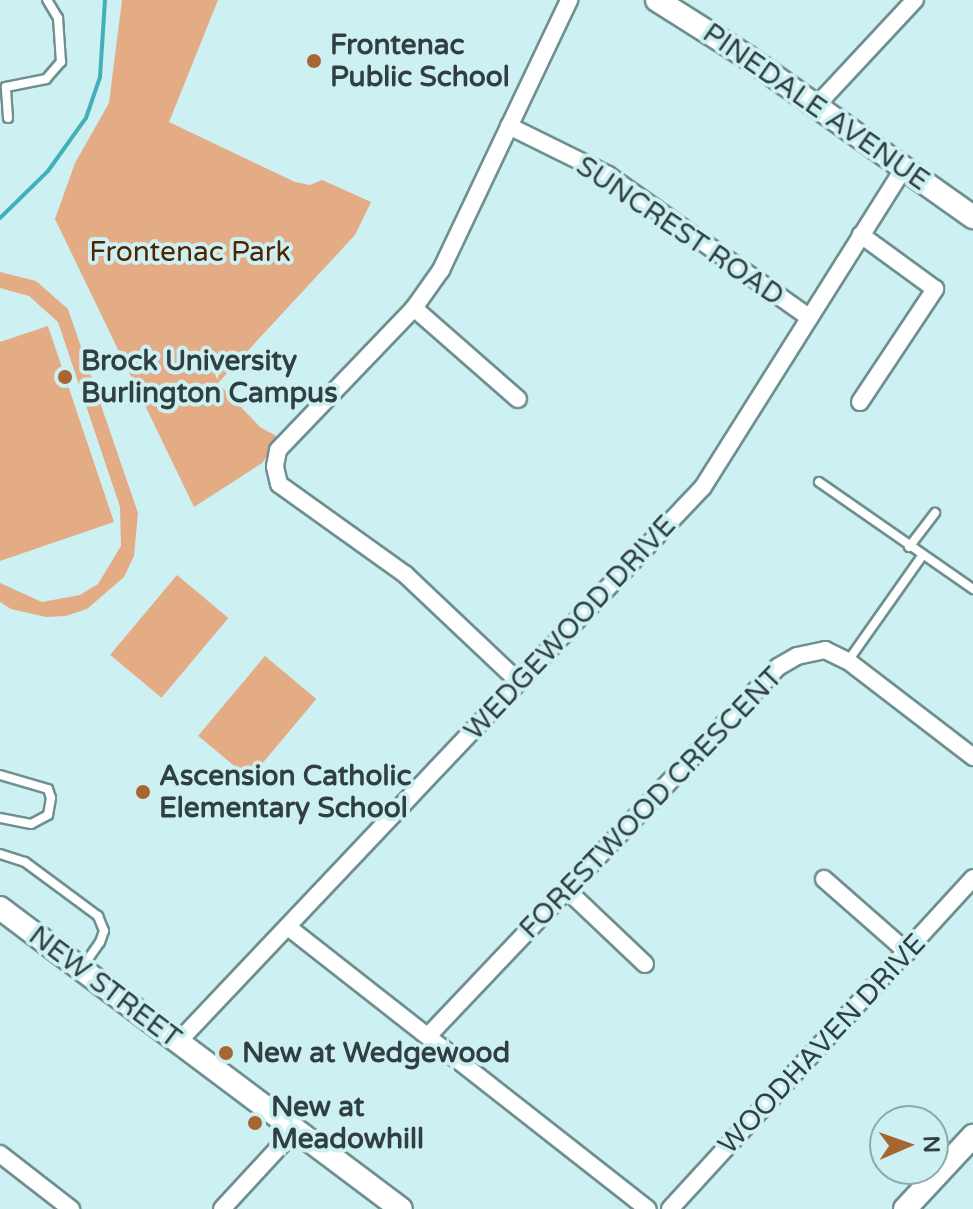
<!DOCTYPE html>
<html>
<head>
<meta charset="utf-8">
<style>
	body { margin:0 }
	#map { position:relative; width:973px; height:1209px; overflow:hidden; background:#cdf0f3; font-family:"Varela Round",sans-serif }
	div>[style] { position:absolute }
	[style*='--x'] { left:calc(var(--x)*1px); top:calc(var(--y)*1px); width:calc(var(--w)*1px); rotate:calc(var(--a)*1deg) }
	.green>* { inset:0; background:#e3ac85; transform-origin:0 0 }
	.stream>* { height:4px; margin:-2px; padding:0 2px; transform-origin:2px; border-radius:2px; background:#43afb7 }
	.roads { filter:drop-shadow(2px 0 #6f8f91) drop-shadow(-2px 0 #6f8f91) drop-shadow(0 2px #6f8f91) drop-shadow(0 -2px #6f8f91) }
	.lane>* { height:8px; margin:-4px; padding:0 4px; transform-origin:4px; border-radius:4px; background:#fff }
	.street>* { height:16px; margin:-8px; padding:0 8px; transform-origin:8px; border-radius:8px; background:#fff }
	.secondary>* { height:22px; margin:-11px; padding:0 11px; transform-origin:11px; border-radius:11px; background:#fff }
	.dots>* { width:22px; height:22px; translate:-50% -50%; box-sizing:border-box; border:4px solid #cdf0f3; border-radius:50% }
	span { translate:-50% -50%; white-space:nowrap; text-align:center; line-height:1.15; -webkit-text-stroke:8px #cdf0f3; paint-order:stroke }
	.poi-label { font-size:28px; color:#313f40; font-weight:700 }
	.left { translate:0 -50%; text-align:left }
	.street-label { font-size:28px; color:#313f40 }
	.park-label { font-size:28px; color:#4e2500 }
	.north { position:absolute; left:869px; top:1105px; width:80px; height:80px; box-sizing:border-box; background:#cdf0f3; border:2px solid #8fa9ab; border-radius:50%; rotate:88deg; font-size:22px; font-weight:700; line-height:32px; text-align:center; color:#313f40 }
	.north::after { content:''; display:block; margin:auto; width:28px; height:36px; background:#a76532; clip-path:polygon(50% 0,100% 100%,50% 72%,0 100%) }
</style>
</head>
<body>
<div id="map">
	<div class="green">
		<i style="clip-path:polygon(122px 0,218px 0,169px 122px,295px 182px,310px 185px,322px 180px,371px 202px,355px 235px,218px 383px,260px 427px,280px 438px,262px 463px,194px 507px,55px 219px,75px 163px,109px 103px)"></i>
		<i style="clip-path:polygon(0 272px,36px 281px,68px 309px,138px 513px,134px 556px,124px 577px,87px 609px,66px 616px,46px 617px,11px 609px,0 602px,0 583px,42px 602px,80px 595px,98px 584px,121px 546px,120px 507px,58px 322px,29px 296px,0 288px)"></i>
		<i style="clip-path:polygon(48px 326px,114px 522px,0 561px,0 342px)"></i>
		<i style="left:177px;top:575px;width:67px;height:104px;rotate:40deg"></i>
		<i style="left:265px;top:656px;width:67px;height:104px;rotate:40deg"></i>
	</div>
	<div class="stream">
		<i style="--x:0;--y:218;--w:67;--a:-44.4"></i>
		<i style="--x:48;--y:171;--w:65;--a:-54.4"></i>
		<i style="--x:86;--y:118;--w:43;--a:-71.1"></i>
		<i style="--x:100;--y:77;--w:77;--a:-86.3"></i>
	</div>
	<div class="roads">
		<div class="lane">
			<i style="--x:8;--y:118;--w:31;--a:-94"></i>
			<i style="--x:6;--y:87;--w:41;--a:-11.3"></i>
			<i style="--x:46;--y:79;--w:23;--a:-49"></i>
			<i style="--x:61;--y:62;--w:44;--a:-93.9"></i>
			<i style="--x:58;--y:18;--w:21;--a:-121"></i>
			<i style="--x:819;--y:482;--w:188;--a:34.8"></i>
			<i style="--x:909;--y:547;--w:43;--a:-52.6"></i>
			<i style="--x:848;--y:661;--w:128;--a:-54.8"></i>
			<i style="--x:0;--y:775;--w:50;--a:16.3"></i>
			<i style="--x:48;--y:789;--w:9;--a:72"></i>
			<i style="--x:51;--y:798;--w:17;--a:100"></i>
			<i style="--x:48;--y:815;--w:19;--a:152"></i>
			<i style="--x:31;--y:824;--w:32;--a:-169"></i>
			<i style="--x:0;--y:854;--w:26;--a:18"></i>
			<i style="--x:25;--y:862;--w:91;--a:36.5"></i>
			<i style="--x:98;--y:916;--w:16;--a:68"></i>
			<i style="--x:104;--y:931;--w:12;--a:110"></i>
			<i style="--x:100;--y:942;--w:32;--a:125"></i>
		</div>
		<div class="street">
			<i style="--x:816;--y:106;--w:145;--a:-47"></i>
			<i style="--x:509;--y:126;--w:110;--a:26.3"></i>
			<i style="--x:608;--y:175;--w:244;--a:35.3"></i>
			<i style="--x:414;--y:308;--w:138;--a:41.2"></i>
			<i style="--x:860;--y:402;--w:136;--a:-56.4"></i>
			<i style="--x:935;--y:289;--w:92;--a:-143.9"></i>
			<i style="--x:519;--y:682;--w:156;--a:-136.6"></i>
			<i style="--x:406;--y:575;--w:156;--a:-144.4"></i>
			<i style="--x:279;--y:484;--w:18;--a:-103"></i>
			<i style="--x:275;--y:466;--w:16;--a:-79"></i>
			<i style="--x:278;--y:450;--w:197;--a:-46.2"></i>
			<i style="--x:414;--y:308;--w:47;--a:-54.6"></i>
			<i style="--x:441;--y:270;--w:299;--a:-64.6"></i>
			<i style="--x:824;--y:879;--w:111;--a:41.3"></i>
			<i style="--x:568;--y:891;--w:106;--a:43.5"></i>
			<i style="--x:288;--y:927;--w:457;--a:38.1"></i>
			<i style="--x:428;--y:1036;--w:509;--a:-46.51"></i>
			<i style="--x:778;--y:667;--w:22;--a:-30"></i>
			<i style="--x:797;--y:656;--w:29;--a:-12"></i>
			<i style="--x:825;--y:650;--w:25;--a:26"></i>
			<i style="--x:848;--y:661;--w:158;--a:37.5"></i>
			<i style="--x:178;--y:1042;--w:764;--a:-46.59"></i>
			<i style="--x:703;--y:487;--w:377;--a:-57.8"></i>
			<i style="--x:0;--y:1154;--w:90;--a:37.8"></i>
			<i style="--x:222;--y:1209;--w:108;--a:-47.3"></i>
			<i style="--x:670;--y:1209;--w:449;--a:-47.5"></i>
		</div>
		<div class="secondary">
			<i style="--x:657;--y:0;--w:107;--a:32.3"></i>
			<i style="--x:747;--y:57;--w:277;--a:35.3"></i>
			<i style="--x:0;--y:908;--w:501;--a:36.89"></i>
			<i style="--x:905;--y:1209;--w:100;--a:-47"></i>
		</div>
	</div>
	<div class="dots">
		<i style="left:314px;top:61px;background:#a76532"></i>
		<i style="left:65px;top:377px;background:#a76532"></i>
		<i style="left:143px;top:792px;background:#a76532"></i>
		<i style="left:226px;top:1053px;background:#a76532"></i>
		<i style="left:255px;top:1123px;background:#a76532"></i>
	</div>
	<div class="poi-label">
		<span class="left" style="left:330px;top:61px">Frontenac<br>Public School</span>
		<span class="left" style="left:81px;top:377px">Brock University<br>Burlington Campus</span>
		<span class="left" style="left:159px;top:792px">Ascension Catholic<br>Elementary School</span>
		<span class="left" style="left:242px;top:1053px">New at Wedgewood</span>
		<span class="left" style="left:271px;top:1123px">New at<br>Meadowhill</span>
	</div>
	<div class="street-label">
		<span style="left:816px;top:107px;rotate:35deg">PINEDALE AVENUE</span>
		<span style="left:680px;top:231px;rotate:34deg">SUNCREST ROAD</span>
		<span style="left:570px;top:628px;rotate:-47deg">WEDGEWOOD DRIVE</span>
		<span style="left:651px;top:803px;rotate:-46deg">FORESTWOOD CRESCENT</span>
		<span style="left:105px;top:987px;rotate:37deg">NEW STREET</span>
		<span style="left:822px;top:1044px;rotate:-47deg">WOODHAVEN DRIVE</span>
	</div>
	<div class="park-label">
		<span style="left:190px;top:252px">Frontenac Park</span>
	</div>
	<div class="north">N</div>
</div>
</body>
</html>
